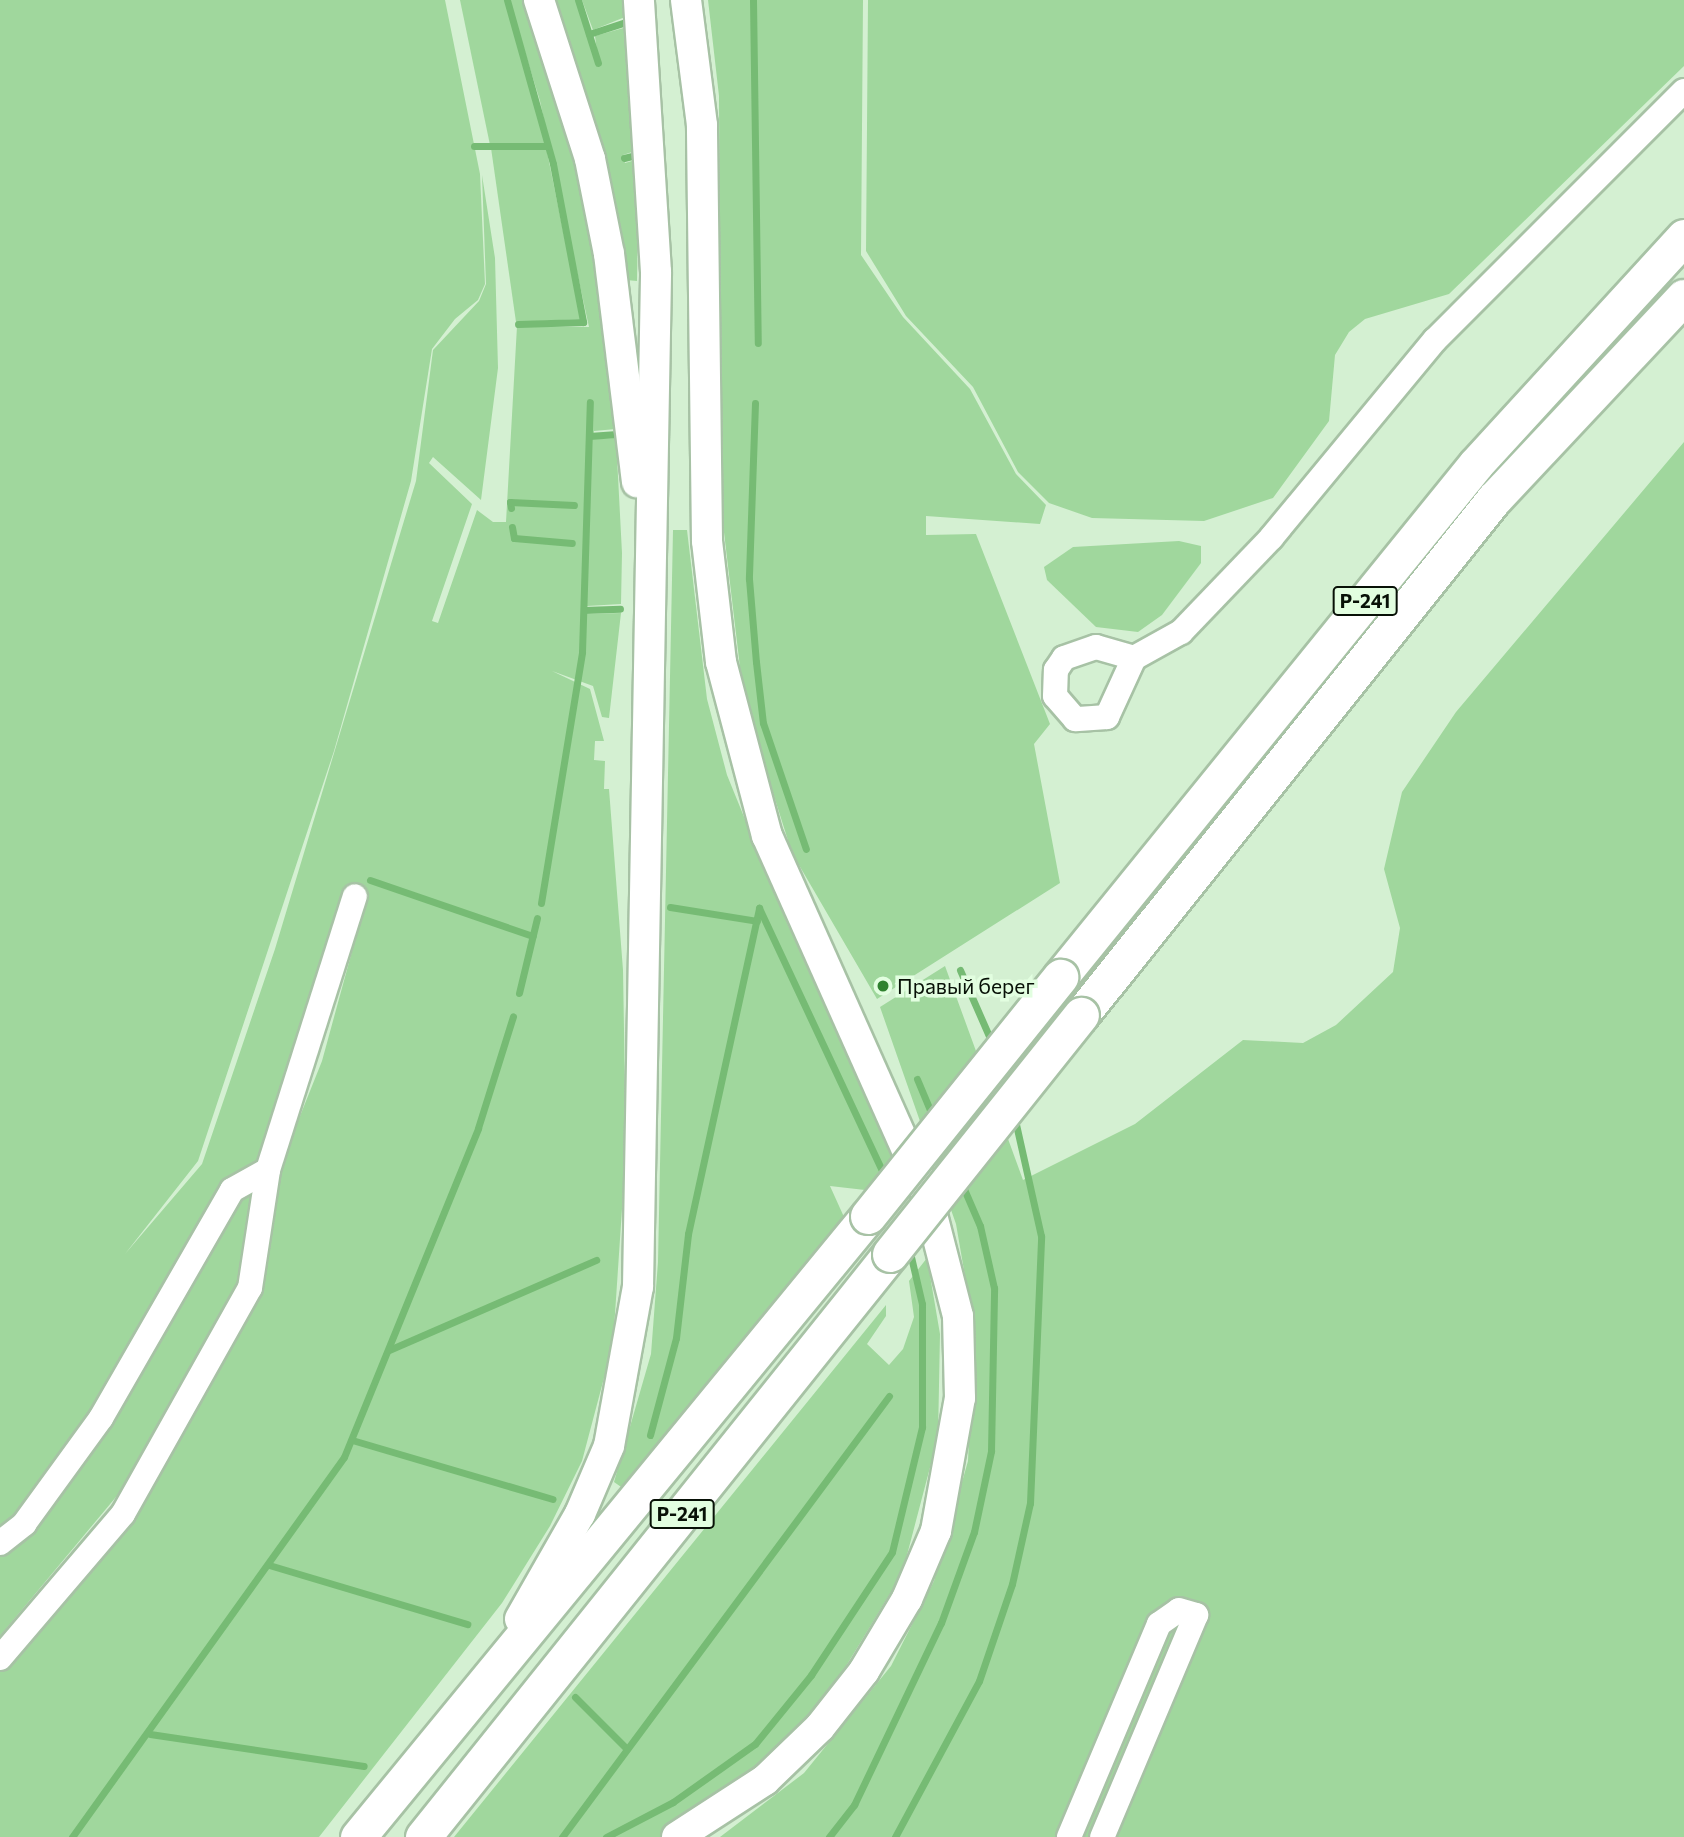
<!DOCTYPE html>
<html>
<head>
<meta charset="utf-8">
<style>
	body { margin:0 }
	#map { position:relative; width:1684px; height:1837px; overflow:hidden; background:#d4f0d2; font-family:Commissioner,sans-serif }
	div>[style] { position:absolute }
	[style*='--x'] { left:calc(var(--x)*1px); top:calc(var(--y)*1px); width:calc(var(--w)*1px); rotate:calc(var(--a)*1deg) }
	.green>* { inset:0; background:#a0d79d }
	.stream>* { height:7px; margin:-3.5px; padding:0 3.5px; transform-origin:3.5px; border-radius:3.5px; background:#76bb74 }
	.roads { filter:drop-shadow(2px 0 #a7c2a5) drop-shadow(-2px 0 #a7c2a5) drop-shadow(0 2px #a7c2a5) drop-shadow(0 -2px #a7c2a5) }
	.minor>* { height:24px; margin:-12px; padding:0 12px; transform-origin:12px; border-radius:12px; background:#fff }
	.major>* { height:30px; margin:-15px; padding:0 15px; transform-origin:15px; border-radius:15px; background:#fff }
	.highway>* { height:35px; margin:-17.5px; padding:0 17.5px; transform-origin:17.5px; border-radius:17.5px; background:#fff }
	.bridges { filter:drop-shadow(2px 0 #a7c2a5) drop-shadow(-2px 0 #a7c2a5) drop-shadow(0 2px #a7c2a5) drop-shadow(0 -2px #a7c2a5) }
	.highway-bridge>* { height:35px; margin:-17.5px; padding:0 17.5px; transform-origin:17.5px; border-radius:17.5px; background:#fff }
	.dots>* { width:19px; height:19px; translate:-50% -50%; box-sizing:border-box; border:4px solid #e2fee0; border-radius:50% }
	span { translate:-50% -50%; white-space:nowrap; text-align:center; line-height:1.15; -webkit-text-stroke:7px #e2fee0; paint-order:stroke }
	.shield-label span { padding:2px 5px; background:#e2fee0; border:2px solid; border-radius:5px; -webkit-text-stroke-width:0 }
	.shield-label { font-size:19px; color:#081107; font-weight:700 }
	.poi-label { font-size:21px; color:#081107 }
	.left { translate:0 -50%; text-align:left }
</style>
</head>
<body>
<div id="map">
	<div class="green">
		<i style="clip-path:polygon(evenodd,0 0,445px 0,480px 174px,485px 284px,478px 300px,455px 319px,432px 349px,411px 481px,334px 751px,198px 1161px,125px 1254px,202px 1164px,275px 949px,416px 481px,433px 350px,479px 301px,486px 284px,482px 175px,495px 258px,498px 368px,481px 500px,433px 457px,429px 463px,472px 504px,432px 621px,438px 623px,477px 510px,493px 522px,506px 522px,517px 326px,589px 327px,540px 101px,509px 0,528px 0,566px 116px,591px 224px,616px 429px,594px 431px,594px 439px,616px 438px,622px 553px,621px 604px,587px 606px,587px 614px,621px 613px,609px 718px,602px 717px,593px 686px,552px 671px,590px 689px,604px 741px,595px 741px,594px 760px,605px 761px,604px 789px,609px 789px,623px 970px,626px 1149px,613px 1344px,582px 1461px,550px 1526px,502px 1603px,319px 1837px,0 1837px,0 1667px,118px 1531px,131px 1479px,0 1636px,0 0,349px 886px,368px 893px,322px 1061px,282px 1161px,304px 1036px,349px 886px)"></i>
		<i style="clip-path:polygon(460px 0,506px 0,545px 144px,490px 145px)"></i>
		<i style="clip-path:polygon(552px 0,576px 0,599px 66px,595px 36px,627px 27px,638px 150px,623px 155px,625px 163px,639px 159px,637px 281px,626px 280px,618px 224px,579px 76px)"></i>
		<i style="clip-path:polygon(582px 0,622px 0,625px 17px,593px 30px)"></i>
		<i style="clip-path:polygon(708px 0,863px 0,861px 255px,903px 317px,970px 389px,1016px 474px,1046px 505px,1040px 524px,926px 516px,926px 535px,976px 534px,1050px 724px,1034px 744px,1060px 883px,877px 999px,792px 853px,744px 701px,721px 507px,719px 96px)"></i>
		<i style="clip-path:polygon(868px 0,1684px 0,1684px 66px,1449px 294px,1365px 319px,1349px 332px,1335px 355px,1329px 421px,1273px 498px,1204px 521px,1092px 518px,1049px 503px,1018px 472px,973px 387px,906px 316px,866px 251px)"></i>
		<i style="clip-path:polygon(546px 147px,581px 319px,516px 322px,491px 148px)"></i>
		<i style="clip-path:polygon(1684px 442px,1684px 1837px,720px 1837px,804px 1773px,891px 1666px,934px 1581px,968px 1461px,974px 1328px,956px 1224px,880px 1007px,945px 966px,1023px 1180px,1135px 1124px,1243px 1040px,1303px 1043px,1336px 1025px,1393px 972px,1400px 928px,1384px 869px,1402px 792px,1456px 712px)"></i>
		<i style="clip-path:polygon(673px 530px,687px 530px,707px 699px,727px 775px,788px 925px,896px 1151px,865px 1190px,830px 1186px,844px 1217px,624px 1489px,614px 1482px,651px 1354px,658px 1262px)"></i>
		<i style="clip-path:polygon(1179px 541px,1201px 546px,1201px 563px,1162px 615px,1138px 632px,1096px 627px,1047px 580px,1044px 567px,1073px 547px)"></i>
		<i style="clip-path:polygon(927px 1258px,940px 1334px,938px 1437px,902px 1574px,823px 1704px,749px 1779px,660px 1837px,454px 1837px,886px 1305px,886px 1316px,867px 1344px,889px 1365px,903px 1349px,914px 1317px,909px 1281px)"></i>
	</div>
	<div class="stream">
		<i style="--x:507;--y:0;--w:170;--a:74.3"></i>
		<i style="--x:553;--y:164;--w:161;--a:79.2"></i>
		<i style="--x:583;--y:322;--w:65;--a:178.2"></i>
		<i style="--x:578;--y:0;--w:66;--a:72.4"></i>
		<i style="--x:753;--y:0;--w:343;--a:89.2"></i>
		<i style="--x:589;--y:34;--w:36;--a:-18"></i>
		<i style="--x:474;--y:146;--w:73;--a:0"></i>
		<i style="--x:624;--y:158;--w:16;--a:-14"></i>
		<i style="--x:755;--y:403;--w:176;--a:92"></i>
		<i style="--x:749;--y:579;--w:83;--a:85.2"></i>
		<i style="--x:756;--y:662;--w:61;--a:83.5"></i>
		<i style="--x:763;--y:723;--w:133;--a:71.2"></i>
		<i style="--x:589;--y:436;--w:28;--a:-4"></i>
		<i style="--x:511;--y:508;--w:6;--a:-99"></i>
		<i style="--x:510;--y:502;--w:64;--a:2.7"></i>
		<i style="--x:512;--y:527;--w:11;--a:80"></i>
		<i style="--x:514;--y:538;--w:58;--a:4.9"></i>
		<i style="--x:584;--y:610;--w:36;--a:-2"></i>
		<i style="--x:370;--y:880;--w:172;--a:19"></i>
		<i style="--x:541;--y:903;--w:254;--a:-80.7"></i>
		<i style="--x:582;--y:652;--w:250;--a:-88.2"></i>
		<i style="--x:670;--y:907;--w:88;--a:9.1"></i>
		<i style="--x:960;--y:970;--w:80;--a:66.3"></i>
		<i style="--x:519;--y:993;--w:77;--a:-76.5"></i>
		<i style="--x:917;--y:1079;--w:41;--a:67.2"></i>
		<i style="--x:389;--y:1350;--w:226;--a:-23.5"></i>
		<i style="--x:650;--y:1435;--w:100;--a:-75"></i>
		<i style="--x:676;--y:1338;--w:105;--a:-83.4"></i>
		<i style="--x:688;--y:1234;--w:334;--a:-77.7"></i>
		<i style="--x:759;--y:908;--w:297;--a:64.9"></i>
		<i style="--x:352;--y:1440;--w:209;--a:16.4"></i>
		<i style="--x:269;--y:1565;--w:207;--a:16.6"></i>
		<i style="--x:575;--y:1697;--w:71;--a:45"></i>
		<i style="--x:150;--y:1734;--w:216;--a:8.5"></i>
		<i style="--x:72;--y:1837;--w:467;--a:-54.4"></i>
		<i style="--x:344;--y:1457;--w:355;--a:-67.8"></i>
		<i style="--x:478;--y:1128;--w:117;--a:-72.6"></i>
		<i style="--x:562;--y:1837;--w:549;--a:-53.44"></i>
		<i style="--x:606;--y:1837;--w:76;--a:-27.6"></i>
		<i style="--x:673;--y:1802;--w:100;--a:-35.3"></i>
		<i style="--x:755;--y:1744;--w:89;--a:-50.9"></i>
		<i style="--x:811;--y:1675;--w:147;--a:-56.6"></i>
		<i style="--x:892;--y:1552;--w:129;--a:-76.5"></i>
		<i style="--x:922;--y:1427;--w:123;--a:-90"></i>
		<i style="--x:922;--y:1304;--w:57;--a:-103.1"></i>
		<i style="--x:829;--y:1837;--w:41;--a:-52"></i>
		<i style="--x:854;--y:1805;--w:202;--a:-64.5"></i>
		<i style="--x:941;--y:1623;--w:97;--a:-70.1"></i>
		<i style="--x:974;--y:1532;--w:83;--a:-78.1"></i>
		<i style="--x:991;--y:1451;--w:163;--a:-88.9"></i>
		<i style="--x:994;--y:1288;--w:64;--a:-102.7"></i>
		<i style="--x:980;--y:1226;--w:48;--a:-113.4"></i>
		<i style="--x:895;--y:1837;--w:177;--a:-61.7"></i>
		<i style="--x:979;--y:1681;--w:102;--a:-71.2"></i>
		<i style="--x:1012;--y:1584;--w:83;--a:-77.5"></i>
		<i style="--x:1030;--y:1503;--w:267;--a:-87.6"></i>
		<i style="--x:1041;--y:1236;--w:124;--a:-102.6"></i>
	</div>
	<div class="roads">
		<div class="minor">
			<i style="--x:1134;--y:658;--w:65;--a:114.6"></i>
			<i style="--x:1107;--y:717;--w:32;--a:176"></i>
			<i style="--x:1075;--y:719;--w:30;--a:-131"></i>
			<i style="--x:1055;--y:696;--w:26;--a:-88"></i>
			<i style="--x:1056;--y:670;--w:14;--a:-56"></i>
			<i style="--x:1064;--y:658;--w:34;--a:-19"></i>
			<i style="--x:1096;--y:647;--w:40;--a:16"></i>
			<i style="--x:1134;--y:658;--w:54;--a:-29"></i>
			<i style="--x:1181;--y:632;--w:130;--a:-46.2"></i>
			<i style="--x:1271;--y:538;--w:257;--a:-50.4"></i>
			<i style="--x:1435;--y:340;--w:352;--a:-45"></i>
			<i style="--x:0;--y:1543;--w:31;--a:-38"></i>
			<i style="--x:24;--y:1524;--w:131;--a:-54"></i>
			<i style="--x:101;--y:1418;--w:263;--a:-60.1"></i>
			<i style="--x:232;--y:1190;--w:41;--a:-29.1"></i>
			<i style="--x:0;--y:1658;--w:189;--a:-49.5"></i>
			<i style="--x:123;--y:1514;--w:259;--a:-60.7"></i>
			<i style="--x:250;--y:1288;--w:119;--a:-81.3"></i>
			<i style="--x:268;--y:1170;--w:287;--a:-72.4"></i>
			<i style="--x:1069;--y:1837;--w:231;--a:-67.1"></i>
			<i style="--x:1159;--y:1624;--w:24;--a:-35"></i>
			<i style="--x:1179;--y:1610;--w:18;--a:16"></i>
			<i style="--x:1196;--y:1615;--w:241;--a:112.9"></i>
		</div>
		<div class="major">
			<i style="--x:539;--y:0;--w:167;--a:72.2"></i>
			<i style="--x:590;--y:159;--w:97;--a:78.7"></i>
			<i style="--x:609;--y:254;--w:230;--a:83"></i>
			<i style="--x:520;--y:1619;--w:121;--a:-60.3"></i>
			<i style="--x:580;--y:1514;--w:74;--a:-66.9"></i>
			<i style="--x:609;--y:1446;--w:162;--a:-79.7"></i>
			<i style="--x:638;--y:1287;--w:1015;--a:-88.98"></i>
			<i style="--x:656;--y:272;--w:273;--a:-93.6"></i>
			<i style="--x:677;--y:1837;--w:105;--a:-32.9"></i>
			<i style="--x:765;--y:1780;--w:76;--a:-43.9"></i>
			<i style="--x:820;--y:1727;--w:71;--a:-51.8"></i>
			<i style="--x:864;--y:1671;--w:84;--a:-59.2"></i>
			<i style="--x:907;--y:1599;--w:74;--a:-66.9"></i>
			<i style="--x:936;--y:1531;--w:135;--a:-79.8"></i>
			<i style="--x:960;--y:1398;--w:82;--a:-91.4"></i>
			<i style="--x:958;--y:1316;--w:125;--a:-104.4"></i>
			<i style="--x:927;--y:1195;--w:393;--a:-114"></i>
			<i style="--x:767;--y:836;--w:180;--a:-104.8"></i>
			<i style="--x:721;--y:662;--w:122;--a:-96.6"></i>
			<i style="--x:707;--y:541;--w:416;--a:-90.7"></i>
			<i style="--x:702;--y:125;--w:126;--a:-97.3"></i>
		</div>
		<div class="highway">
			<i style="--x:1060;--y:977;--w:660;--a:-50.96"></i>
			<i style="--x:1476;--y:464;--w:308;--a:-47.5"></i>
			<i style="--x:1081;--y:1015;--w:661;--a:-51.33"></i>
			<i style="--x:1494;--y:499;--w:277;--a:-46.8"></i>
			<i style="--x:358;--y:1837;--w:804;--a:-50.61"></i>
			<i style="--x:423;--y:1837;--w:747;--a:-51.3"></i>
		</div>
	</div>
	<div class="bridges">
		<div class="highway-bridge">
			<i style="--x:868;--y:1216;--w:307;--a:-51.2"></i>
			<i style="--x:890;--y:1254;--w:306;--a:-51.4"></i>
		</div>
	</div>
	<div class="dots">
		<i style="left:883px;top:986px;background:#2f822f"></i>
	</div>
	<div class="shield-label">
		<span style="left:1365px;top:601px">Р-241</span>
		<span style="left:682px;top:1514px">Р-241</span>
	</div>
	<div class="poi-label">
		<span class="left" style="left:897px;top:986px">Правый берег</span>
	</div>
</div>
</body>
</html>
